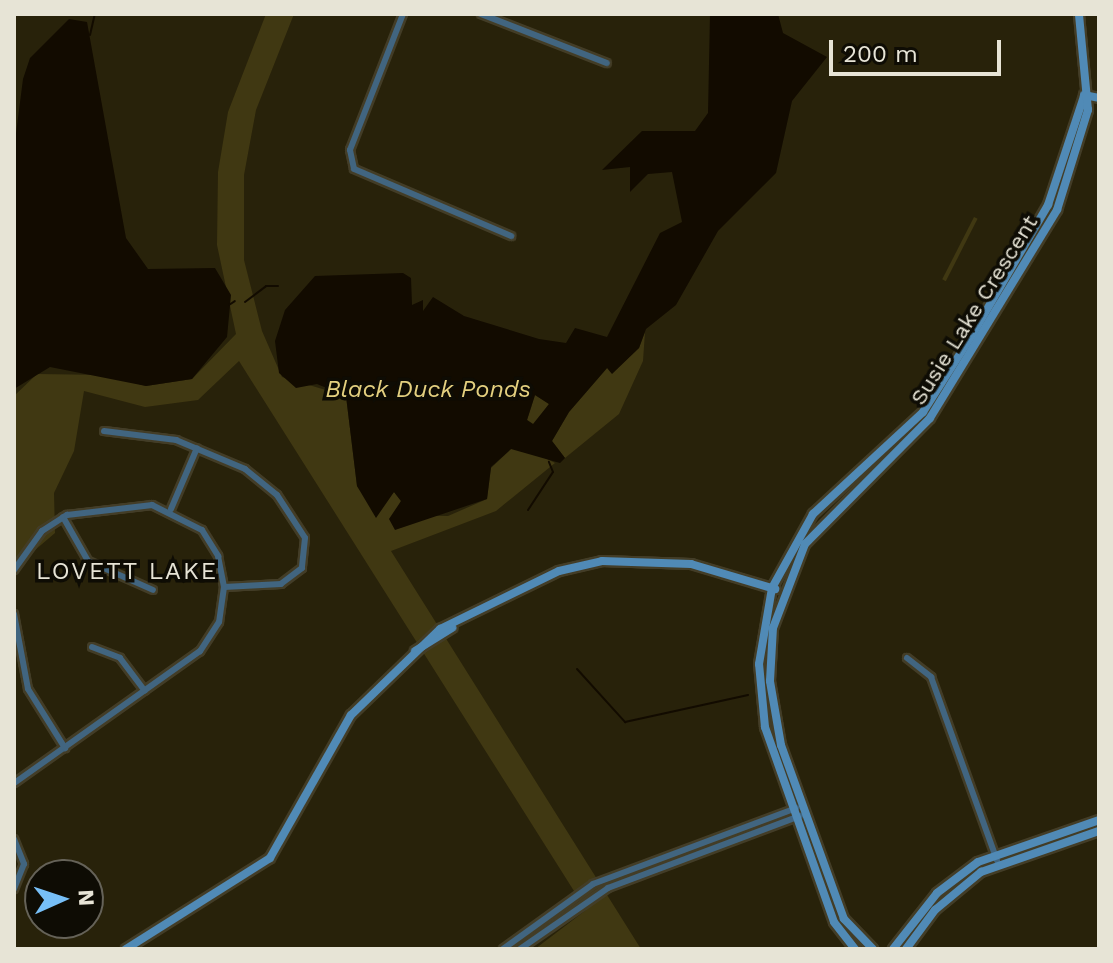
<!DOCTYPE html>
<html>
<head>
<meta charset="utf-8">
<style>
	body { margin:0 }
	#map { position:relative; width:1113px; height:963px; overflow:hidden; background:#28220a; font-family:"Work Sans",sans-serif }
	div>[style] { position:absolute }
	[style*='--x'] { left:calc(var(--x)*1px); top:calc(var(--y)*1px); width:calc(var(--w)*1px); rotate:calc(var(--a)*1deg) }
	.green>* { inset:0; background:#403812; transform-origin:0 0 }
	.water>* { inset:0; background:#120b00 }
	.stream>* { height:2px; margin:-1px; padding:0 1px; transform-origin:1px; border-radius:1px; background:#120b00 }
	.roads { filter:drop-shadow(2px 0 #433d27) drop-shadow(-2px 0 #433d27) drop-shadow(0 2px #433d27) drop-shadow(0 -2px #433d27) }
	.street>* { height:6px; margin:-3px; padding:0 3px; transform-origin:3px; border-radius:3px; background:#416580 }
	.secondary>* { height:8px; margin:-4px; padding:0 4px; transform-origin:4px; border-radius:4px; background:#508ab6 }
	span { translate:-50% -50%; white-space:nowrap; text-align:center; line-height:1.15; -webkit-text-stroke:7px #0e0c04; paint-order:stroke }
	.street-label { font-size:22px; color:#e7e4d6 }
	.water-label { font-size:24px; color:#e4d07f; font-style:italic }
	.neighbourhood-label { font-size:24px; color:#e7e4d6; letter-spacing:2px }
	.frame { position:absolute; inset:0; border:16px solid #e7e4d6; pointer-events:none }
	.north { position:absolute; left:24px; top:859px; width:80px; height:80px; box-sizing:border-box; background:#0e0c04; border:2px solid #656258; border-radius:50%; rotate:87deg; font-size:22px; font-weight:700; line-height:32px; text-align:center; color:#e7e4d6 }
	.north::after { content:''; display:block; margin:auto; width:28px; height:36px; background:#77bff7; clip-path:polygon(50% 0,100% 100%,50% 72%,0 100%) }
	.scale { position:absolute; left:829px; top:40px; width:172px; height:36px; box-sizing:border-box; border:4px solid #e7e4d6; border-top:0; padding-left:10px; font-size:24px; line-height:28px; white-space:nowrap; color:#e7e4d6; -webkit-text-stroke:6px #0e0c04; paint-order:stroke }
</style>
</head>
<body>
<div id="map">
	<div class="green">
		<i style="clip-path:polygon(266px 14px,294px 14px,256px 110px,244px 175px,244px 260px,262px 331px,282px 377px,346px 396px,357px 486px,374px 509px,394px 492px,401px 501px,395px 515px,448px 516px,487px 499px,491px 468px,511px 449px,526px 448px,555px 463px,496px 511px,391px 551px,641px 949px,535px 949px,586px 910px,239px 361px,198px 400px,145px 407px,84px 391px,74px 451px,54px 493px,55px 533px,14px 568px,14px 396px,37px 374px,106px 375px,146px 386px,192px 379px,236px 334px,217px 245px,218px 172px,228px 112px)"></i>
		<i style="left:974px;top:217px;width:4px;height:70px;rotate:27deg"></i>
		<i style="clip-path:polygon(645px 332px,643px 361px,619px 414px,565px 458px,552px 441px,569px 412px,608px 367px,612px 373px,639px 348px)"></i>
		<i style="clip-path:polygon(535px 395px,549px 404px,534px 425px,527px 420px)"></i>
	</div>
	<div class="water">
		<i style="clip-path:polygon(evenodd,710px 14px,778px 14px,783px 33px,827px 57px,792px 101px,776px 173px,718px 231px,676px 305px,646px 329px,639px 348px,612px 374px,607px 368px,569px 412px,552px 441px,565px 458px,560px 463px,511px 449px,491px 467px,487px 499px,395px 530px,389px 519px,401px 501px,394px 492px,376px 518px,357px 486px,346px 396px,317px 384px,296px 388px,279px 373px,275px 341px,285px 310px,315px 276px,403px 273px,411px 278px,412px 305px,423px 300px,423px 311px,433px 297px,464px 316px,539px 339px,566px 343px,575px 328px,607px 337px,660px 233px,682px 222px,672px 172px,648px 174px,630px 192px,630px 167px,602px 170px,642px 131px,695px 131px,708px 113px,710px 14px,535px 395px,549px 404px,533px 424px,527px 420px,535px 395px)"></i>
		<i style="clip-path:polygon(69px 19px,87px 22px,126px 238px,148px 269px,215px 268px,231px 295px,227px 337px,192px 379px,146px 386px,50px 367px,14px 389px,14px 149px,23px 79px,30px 58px)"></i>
	</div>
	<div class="stream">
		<i style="--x:90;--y:35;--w:22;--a:-77"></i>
		<i style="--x:245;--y:302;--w:26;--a:-37"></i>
		<i style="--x:266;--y:286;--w:12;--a:0"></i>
		<i style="--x:229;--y:305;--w:7;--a:-34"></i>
		<i style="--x:528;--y:510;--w:45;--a:-56.7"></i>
		<i style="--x:553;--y:472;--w:11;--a:-112"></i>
		<i style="--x:577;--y:669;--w:72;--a:47.8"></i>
		<i style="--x:625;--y:722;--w:126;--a:-12.4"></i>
	</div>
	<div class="roads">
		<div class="street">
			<i style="--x:403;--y:14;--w:146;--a:111.3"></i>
			<i style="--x:350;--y:150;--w:19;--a:78"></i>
			<i style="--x:354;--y:169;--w:171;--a:23.1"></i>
			<i style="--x:481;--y:14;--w:135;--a:21.3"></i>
			<i style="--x:104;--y:431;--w:73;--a:7.1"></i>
			<i style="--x:176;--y:440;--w:75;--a:22.8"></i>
			<i style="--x:245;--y:469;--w:41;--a:39.1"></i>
			<i style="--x:277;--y:495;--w:51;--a:56.9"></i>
			<i style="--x:305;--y:538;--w:30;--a:96"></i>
			<i style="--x:302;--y:568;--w:26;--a:143"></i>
			<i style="--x:281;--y:584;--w:57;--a:177"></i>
			<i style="--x:171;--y:509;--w:66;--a:-66.9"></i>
			<i style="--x:63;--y:517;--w:51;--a:60.4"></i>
			<i style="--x:88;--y:561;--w:71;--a:24"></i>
			<i style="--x:14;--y:570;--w:48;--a:-54.3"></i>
			<i style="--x:42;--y:531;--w:30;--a:-33"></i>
			<i style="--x:67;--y:515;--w:86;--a:-6.7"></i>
			<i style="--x:152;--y:505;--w:56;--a:26.6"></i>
			<i style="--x:202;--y:530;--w:31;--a:58"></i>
			<i style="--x:218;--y:556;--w:32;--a:79"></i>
			<i style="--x:224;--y:587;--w:35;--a:98"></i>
			<i style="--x:219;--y:622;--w:35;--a:123"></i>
			<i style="--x:200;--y:651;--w:228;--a:144.6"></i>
			<i style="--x:14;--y:614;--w:76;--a:79.4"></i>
			<i style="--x:28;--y:689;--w:70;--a:57.9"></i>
			<i style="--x:92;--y:647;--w:30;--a:21"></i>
			<i style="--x:120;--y:658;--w:41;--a:52.9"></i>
			<i style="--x:907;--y:658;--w:31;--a:38"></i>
			<i style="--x:931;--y:677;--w:195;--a:70.2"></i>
			<i style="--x:14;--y:839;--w:27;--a:68"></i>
			<i style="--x:24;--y:864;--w:27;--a:112"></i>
			<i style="--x:503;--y:949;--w:111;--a:-35.8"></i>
			<i style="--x:593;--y:884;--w:217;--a:-20.5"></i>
			<i style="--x:520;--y:949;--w:107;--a:-34.7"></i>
			<i style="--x:608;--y:888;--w:205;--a:-20.6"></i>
		</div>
		<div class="secondary">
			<i style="--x:1084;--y:95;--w:15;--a:11"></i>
			<i style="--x:415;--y:651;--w:44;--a:-31.9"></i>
			<i style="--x:126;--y:949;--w:170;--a:-32.3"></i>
			<i style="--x:270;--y:858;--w:164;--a:-60.5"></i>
			<i style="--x:351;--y:715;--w:124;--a:-44"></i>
			<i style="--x:440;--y:629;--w:132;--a:-26"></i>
			<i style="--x:559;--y:571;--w:44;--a:-13.1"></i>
			<i style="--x:602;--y:561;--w:89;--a:1.9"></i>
			<i style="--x:691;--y:564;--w:88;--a:16.6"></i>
			<i style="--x:855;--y:949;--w:34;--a:-128"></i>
			<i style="--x:834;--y:922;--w:207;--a:-109.5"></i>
			<i style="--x:765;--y:727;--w:63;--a:-95.4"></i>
			<i style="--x:759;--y:664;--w:77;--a:-80.3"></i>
			<i style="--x:772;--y:588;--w:85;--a:-61"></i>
			<i style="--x:813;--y:514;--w:150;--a:-42.8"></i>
			<i style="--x:923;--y:412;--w:91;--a:-57.5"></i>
			<i style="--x:972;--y:335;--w:151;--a:-59.7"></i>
			<i style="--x:1048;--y:205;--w:115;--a:-71.7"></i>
			<i style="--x:873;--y:949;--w:42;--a:-134"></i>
			<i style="--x:844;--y:919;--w:185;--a:-109.9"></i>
			<i style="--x:781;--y:745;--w:65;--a:-99.8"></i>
			<i style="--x:770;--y:681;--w:53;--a:-86.8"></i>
			<i style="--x:773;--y:628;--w:90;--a:-69.1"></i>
			<i style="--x:805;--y:544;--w:177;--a:-45.2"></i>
			<i style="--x:930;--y:418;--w:244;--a:-58.6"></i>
			<i style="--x:1057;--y:210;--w:105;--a:-72.8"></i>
			<i style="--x:1088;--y:110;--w:96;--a:-95.4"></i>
			<i style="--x:893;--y:949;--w:71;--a:-51.8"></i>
			<i style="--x:937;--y:893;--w:51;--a:-37.1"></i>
			<i style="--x:978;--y:862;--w:128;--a:-19.1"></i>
			<i style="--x:906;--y:949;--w:49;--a:-53.4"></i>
			<i style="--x:935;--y:910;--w:60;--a:-39.6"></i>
			<i style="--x:981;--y:872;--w:125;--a:-19.2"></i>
		</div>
	</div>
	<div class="street-label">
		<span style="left:974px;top:310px;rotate:-58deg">Susie Lake Crescent</span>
	</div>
	<div class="water-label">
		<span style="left:428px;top:390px">Black Duck Ponds</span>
	</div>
	<div class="neighbourhood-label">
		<span style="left:127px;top:572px">LOVETT LAKE</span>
	</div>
	<div class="frame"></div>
	<div class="north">N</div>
	<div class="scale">200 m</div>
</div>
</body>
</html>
